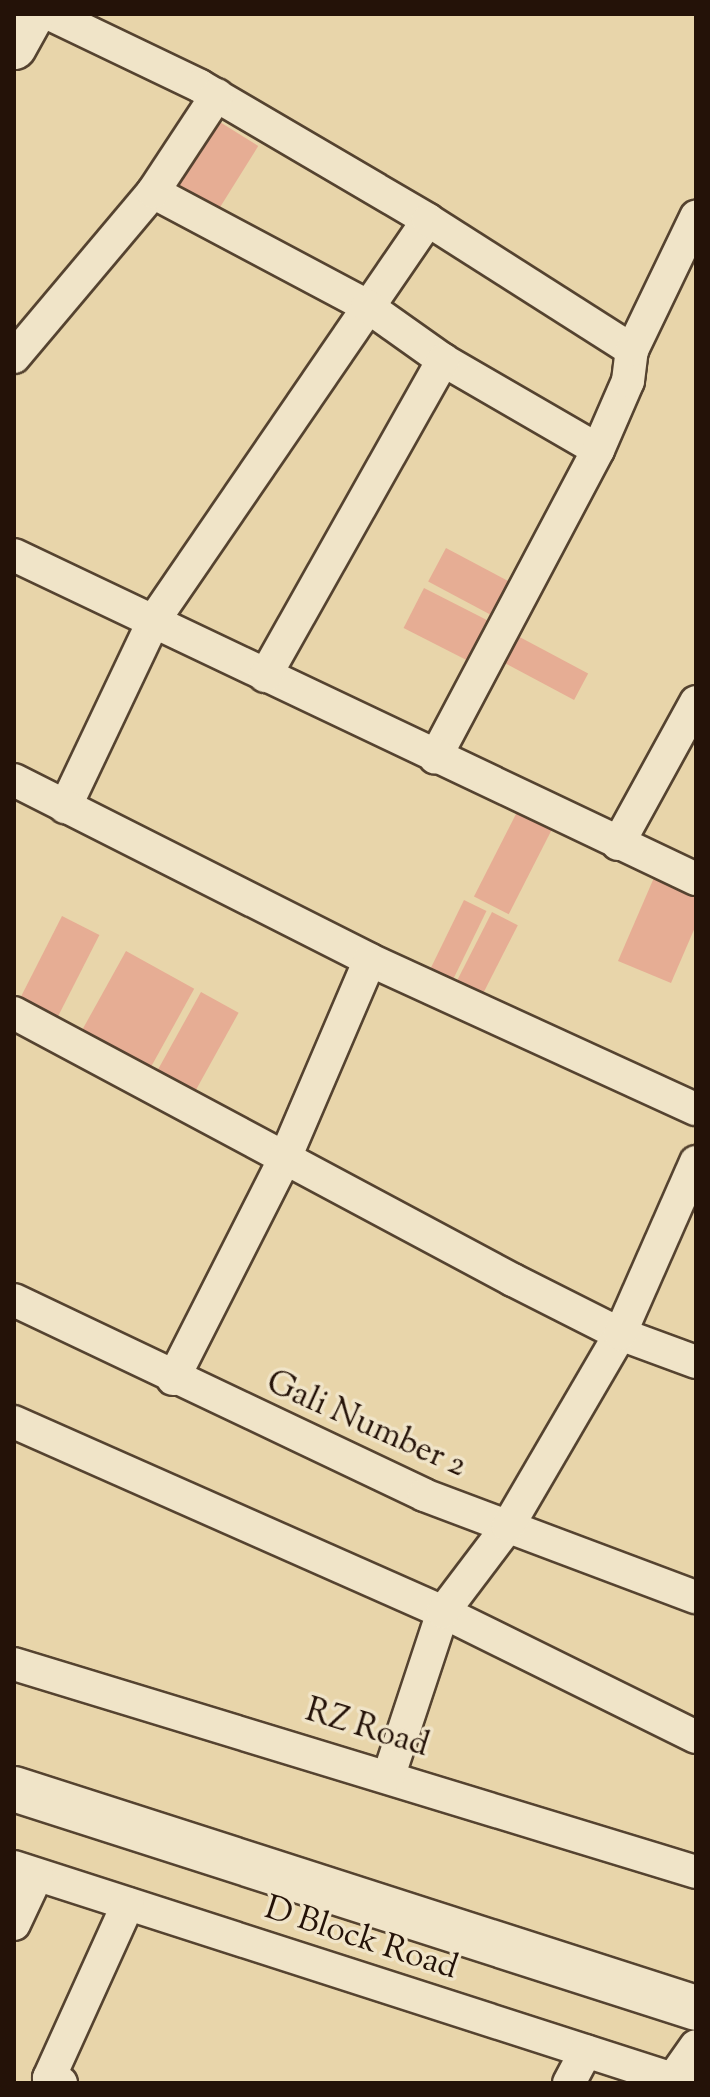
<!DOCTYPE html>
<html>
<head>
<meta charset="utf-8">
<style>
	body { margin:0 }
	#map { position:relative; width:710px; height:2097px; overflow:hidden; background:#e8d5aa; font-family:"Sorts Mill Goudy",serif }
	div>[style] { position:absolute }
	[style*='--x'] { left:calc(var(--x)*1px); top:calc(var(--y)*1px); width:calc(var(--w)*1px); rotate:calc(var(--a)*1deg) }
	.building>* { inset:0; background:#e6ad94; transform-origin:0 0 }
	.roads { filter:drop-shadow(2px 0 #554330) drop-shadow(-2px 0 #554330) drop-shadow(0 2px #554330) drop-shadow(0 -2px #554330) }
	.street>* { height:32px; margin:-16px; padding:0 16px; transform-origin:16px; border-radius:16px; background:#f0e4c8 }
	.secondary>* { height:44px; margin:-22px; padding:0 22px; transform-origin:22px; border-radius:22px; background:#f0e4c8 }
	span { translate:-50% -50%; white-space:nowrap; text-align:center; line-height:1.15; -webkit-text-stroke:7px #f0e4c8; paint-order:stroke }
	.street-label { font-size:34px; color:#241208 }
	.frame { position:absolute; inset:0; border:16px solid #241208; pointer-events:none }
</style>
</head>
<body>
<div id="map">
	<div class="building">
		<i style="left:215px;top:119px;width:51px;height:89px;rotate:32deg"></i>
		<i style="left:446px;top:548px;width:75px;height:38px;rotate:28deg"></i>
		<i style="left:424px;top:588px;width:81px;height:45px;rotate:27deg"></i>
		<i style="left:514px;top:634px;width:84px;height:30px;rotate:28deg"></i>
		<i style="left:518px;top:810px;width:39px;height:97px;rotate:27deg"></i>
		<i style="clip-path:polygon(656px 873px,696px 890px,696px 925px,671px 983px,618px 961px)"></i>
		<i style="left:464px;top:900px;width:25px;height:86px;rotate:26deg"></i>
		<i style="left:492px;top:912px;width:29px;height:85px;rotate:27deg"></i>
		<i style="left:62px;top:916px;width:42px;height:102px;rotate:27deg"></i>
		<i style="left:126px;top:951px;width:78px;height:95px;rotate:29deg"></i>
		<i style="left:201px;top:992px;width:43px;height:95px;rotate:29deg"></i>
	</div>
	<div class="roads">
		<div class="street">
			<i style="--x:50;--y:14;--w:166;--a:25.6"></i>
			<i style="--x:200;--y:86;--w:264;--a:30.4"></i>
			<i style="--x:428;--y:220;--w:487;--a:124.4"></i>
			<i style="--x:153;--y:622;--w:205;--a:115.4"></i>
			<i style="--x:153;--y:192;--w:242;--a:28"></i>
			<i style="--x:367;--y:306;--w:93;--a:35.4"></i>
			<i style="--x:443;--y:360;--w:179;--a:30.1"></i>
			<i style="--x:598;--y:450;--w:348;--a:117.9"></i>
			<i style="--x:428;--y:220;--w:242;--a:32.5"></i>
			<i style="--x:14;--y:357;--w:216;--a:-49.9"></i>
			<i style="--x:153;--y:192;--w:116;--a:-56.6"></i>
			<i style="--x:598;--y:450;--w:75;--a:-66.5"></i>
			<i style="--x:628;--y:381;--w:31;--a:-83"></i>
			<i style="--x:632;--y:350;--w:148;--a:-64.3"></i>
			<i style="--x:14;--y:555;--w:755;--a:25.41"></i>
			<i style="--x:265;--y:676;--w:363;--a:-60.6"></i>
			<i style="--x:14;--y:780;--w:399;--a:26.8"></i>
			<i style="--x:370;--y:960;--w:358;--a:24.6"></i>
			<i style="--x:618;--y:844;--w:162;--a:-61.2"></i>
			<i style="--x:14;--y:1013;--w:566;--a:28.15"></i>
			<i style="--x:513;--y:1280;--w:120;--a:26.8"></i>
			<i style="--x:620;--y:1334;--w:81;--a:20.2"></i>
			<i style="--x:14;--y:1300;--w:454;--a:25.4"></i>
			<i style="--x:424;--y:1495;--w:290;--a:20.6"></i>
			<i style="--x:173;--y:1379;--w:248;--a:-63.1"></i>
			<i style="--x:285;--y:1158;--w:215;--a:-66.8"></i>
			<i style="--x:14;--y:1422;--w:469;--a:23.9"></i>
			<i style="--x:443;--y:1612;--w:282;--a:26.3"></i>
			<i style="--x:14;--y:1664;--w:713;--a:16.96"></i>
			<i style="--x:389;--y:1775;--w:172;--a:-71.7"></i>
			<i style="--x:443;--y:1612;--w:108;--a:-52.9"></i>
			<i style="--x:508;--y:1526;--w:222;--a:-59.7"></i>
			<i style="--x:620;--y:1334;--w:188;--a:-66.2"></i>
			<i style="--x:14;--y:1867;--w:705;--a:17.84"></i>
			<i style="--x:14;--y:1924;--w:54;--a:-64.9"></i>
			<i style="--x:61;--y:2083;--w:13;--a:-157"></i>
			<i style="--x:49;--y:2078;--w:191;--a:-65.6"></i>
			<i style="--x:569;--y:2083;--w:36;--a:-62"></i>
			<i style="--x:670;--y:2083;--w:45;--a:-54.9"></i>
		</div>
		<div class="secondary">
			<i style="--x:14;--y:47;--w:38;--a:-61"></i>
			<i style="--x:14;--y:1789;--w:716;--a:17.8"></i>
		</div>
	</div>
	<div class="street-label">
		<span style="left:366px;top:1425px;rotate:24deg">Gali Number 2</span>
		<span style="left:367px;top:1729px;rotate:17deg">RZ Road</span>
		<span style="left:361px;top:1939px;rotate:18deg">D Block Road</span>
	</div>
	<div class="frame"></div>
</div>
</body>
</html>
